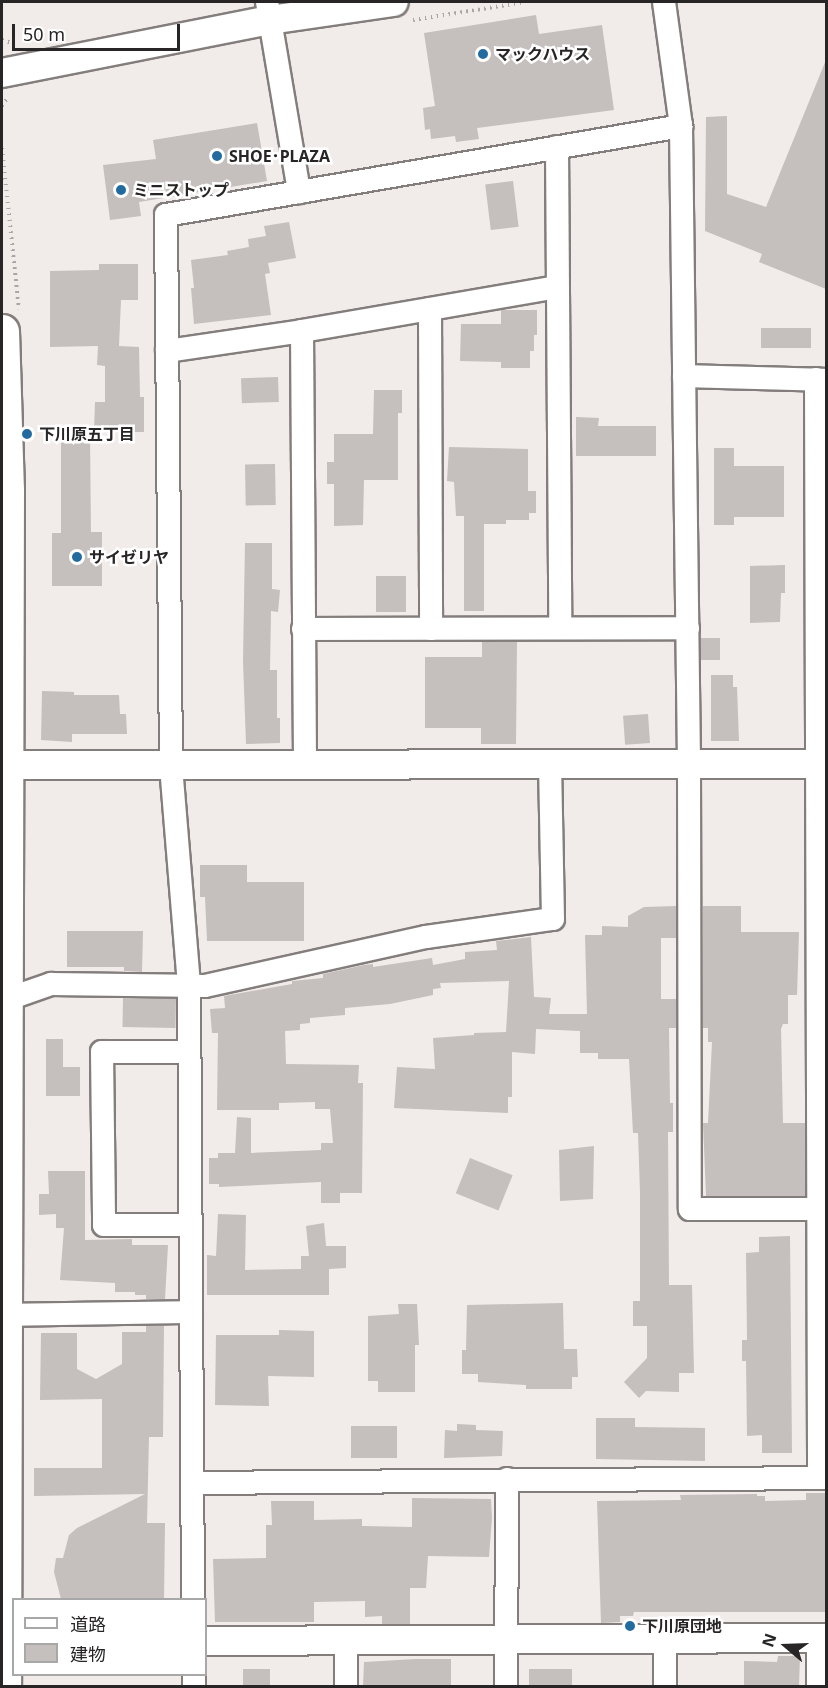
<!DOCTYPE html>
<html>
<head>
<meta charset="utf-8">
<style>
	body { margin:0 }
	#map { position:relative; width:828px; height:1688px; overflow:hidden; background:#f1ebe9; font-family:"Noto Sans","Noto Sans JP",sans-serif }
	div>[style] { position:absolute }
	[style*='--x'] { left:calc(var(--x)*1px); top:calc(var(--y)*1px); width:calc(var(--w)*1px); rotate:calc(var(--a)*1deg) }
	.building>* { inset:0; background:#c5bfbd; transform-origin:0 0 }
	.path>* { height:4px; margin-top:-2px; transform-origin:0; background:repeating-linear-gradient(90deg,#aba6a5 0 1.5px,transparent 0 6px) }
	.roads { filter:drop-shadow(2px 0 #837e7c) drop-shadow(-2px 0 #837e7c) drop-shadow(0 2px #837e7c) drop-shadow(0 -2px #837e7c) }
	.minor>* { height:22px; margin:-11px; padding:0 11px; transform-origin:11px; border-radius:11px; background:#fff }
	.tertiary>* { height:28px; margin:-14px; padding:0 14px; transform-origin:14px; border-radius:14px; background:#fff }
	.trunk>* { height:33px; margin:-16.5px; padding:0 16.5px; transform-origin:16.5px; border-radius:16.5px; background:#fff }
	.dots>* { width:16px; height:16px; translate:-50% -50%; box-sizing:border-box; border:3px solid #fff; border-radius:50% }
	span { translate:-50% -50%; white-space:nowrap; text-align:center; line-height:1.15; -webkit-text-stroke:5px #fff; paint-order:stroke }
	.poi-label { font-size:16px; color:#272525; font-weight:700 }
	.left { translate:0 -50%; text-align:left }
	.frame { position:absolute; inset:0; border:3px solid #272525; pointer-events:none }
	.legend { position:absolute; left:12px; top:1598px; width:195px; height:78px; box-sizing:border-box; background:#fff; border:2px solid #a9a8a8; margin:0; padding:8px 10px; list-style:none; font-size:18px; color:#272525 }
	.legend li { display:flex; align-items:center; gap:12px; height:30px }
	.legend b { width:30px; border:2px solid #a9a8a8 }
	.north { position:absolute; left:756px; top:1616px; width:60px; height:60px; -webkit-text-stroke:4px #fff; paint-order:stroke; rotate:289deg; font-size:16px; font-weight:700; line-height:24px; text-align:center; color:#272525 }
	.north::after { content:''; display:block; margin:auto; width:21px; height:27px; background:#272525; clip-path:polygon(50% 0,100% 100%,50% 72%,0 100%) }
	.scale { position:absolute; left:12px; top:24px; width:168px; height:27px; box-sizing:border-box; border:3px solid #272525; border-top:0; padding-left:8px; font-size:18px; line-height:21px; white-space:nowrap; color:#272525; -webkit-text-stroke:4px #fff; paint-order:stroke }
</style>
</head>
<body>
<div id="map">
	<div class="building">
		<i style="clip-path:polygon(536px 15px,539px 34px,602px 25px,614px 110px,477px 128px,479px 139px,456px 142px,455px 136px,431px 139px,430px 129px,425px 130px,423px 108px,435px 106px,424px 33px)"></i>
		<i style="clip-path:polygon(826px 60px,826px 289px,759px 262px,762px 254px,705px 231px,706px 117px,727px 116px,727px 194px,766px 207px)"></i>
		<i style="clip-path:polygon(257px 123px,267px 181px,139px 202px,141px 216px,110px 220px,103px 165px,156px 159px,153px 140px)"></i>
		<i style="left:513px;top:181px;width:46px;height:28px;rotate:83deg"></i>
		<i style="clip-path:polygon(289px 222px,296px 258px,268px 263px,270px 273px,265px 274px,271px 315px,194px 324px,191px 288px,194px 288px,191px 260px,228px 255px,227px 251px,249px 247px,248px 239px,266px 236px,264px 226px)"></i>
		<i style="clip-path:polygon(99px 264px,138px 264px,138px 300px,121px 300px,119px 346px,139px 347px,140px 397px,144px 397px,144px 432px,94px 432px,95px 402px,105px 402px,105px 366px,97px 365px,98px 346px,50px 347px,50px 271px,99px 270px)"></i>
		<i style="clip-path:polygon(501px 310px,537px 310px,537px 335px,534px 335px,534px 351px,530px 351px,530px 368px,501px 368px,501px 362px,460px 361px,461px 324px,501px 324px)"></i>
		<i style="left:761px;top:328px;width:50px;height:20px"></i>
		<i style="left:278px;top:377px;width:25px;height:37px;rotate:88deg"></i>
		<i style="clip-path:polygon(374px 390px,402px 390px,402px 413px,398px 413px,398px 480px,364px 480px,363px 525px,334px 526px,334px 484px,327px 484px,327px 462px,334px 462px,334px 434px,373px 434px)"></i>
		<i style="clip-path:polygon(576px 417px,599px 418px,598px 426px,656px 426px,656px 456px,576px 456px)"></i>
		<i style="clip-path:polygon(61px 433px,90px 433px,91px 532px,102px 532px,102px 586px,52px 586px,52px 533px,61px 533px)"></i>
		<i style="clip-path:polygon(449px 447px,528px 449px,528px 491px,536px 491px,536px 513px,529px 513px,529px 520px,506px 520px,506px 524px,484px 524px,484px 611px,464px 611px,464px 516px,456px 516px,454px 482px,447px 481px)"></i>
		<i style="clip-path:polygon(714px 448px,734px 448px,734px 466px,784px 466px,784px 517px,734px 517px,734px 525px,714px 525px)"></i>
		<i style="left:275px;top:464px;width:41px;height:30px;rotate:89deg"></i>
		<i style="clip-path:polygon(245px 543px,272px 543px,272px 589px,280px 590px,278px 612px,271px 611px,270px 670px,277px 670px,277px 718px,280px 718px,280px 743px,246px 744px,243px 661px)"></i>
		<i style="clip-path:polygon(785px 565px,785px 593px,781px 593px,780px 622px,750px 623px,750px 566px)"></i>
		<i style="left:376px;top:576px;width:30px;height:36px"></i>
		<i style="left:720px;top:638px;width:22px;height:19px;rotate:90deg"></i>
		<i style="clip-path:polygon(482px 642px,517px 642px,516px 744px,481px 744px,481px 728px,425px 728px,425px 657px,482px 657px)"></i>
		<i style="clip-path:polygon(711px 675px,733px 675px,733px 687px,737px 687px,739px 741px,711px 741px)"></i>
		<i style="clip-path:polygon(42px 691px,74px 692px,74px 695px,119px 695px,120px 714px,126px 714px,127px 734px,72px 734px,72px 742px,41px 740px)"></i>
		<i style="left:648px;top:714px;width:29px;height:25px;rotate:86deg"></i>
		<i style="clip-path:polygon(200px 865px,247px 865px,247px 882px,304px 882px,304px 941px,207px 941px,205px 897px,200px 897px)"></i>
		<i style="clip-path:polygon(676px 906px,676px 938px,661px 938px,661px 999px,676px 999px,676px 1028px,669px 1028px,670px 1103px,673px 1103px,673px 1132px,668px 1132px,669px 1285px,692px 1285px,694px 1373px,679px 1373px,679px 1392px,646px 1391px,639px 1398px,624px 1382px,647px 1358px,647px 1326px,633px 1326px,633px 1301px,640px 1301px,640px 1193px,638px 1133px,633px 1133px,629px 1059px,598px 1059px,598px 1053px,580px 1053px,580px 1031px,536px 1029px,535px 1054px,512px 1052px,512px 1097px,508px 1097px,508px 1113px,394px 1108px,397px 1067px,435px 1069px,433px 1038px,474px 1035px,474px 1033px,506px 1032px,509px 981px,440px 983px,441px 988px,433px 989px,433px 995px,390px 1004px,345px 1008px,345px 1015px,310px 1018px,310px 1023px,300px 1024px,300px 1030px,285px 1031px,286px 1064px,359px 1065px,358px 1083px,363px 1083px,362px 1193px,340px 1193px,340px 1203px,321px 1203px,321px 1182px,219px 1187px,219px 1184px,209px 1184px,209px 1158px,218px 1158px,218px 1153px,235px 1153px,237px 1117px,251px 1118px,251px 1153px,321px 1150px,321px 1143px,333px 1143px,330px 1109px,315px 1109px,315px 1102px,279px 1103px,279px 1110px,217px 1110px,218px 1033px,212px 1033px,210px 1009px,225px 1008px,224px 996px,292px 984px,292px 981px,323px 978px,323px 974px,364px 965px,373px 964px,373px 967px,432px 958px,433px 965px,465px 959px,465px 952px,497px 950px,496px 941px,531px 937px,534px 997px,551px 998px,549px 1014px,587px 1014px,585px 935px,602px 935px,602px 926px,628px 927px,628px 916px,644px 907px)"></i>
		<i style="clip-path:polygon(703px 906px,741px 906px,741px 932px,799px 932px,797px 995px,788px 995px,788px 1024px,783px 1024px,781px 1029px,782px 1077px,783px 1123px,805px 1123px,805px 1196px,706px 1196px,703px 1123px,708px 1123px,712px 1042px,708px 1042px,708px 1028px,703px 1028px)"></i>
		<i style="clip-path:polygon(67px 931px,143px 931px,142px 972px,124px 971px,124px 967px,67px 967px)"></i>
		<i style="left:123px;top:998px;width:53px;height:29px;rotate:1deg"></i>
		<i style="clip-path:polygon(46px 1039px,63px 1039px,63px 1067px,80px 1067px,80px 1096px,46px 1096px)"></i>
		<i style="clip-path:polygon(594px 1146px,593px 1199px,560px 1201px,559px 1150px)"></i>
		<i style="left:470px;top:1158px;width:46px;height:38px;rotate:22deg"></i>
		<i style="clip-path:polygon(48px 1171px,85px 1171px,85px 1240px,132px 1239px,132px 1245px,168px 1245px,165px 1299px,146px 1299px,146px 1295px,135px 1295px,135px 1292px,115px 1292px,115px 1283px,60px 1280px,64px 1228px,56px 1228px,56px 1214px,39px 1215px,39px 1194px,49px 1194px)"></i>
		<i style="clip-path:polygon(218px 1214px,246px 1215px,245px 1270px,301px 1269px,301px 1256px,309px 1256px,306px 1226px,324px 1223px,326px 1246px,346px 1246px,346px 1268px,329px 1269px,329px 1295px,207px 1295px,207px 1255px,216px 1256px)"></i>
		<i style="clip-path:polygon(790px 1236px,792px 1453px,762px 1453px,762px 1435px,747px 1436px,746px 1361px,742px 1361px,742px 1340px,747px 1340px,746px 1253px,759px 1252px,759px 1237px)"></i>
		<i style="clip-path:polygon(563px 1303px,564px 1349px,577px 1349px,578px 1377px,572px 1377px,572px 1389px,526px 1389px,526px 1385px,478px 1382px,478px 1374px,462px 1374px,462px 1350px,466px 1350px,467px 1305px)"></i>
		<i style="clip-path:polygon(398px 1304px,417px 1304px,419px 1345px,415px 1345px,415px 1392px,378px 1392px,378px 1381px,368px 1381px,368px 1316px,399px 1314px)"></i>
		<i style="clip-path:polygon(146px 1326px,164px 1326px,163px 1437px,149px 1437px,147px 1523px,165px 1523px,164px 1599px,61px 1599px,54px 1572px,56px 1558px,63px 1558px,69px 1535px,77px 1528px,145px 1494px,34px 1496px,34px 1468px,102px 1468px,102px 1399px,40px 1400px,41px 1333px,77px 1333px,77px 1369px,96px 1379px,122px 1364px,122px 1332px,146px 1332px)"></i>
		<i style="clip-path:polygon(279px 1330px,314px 1331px,314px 1377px,268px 1376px,269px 1406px,215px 1405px,216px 1335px,279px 1335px)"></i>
		<i style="clip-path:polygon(596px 1418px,635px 1418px,635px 1427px,705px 1428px,705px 1461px,596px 1459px)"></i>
		<i style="clip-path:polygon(457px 1424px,476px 1425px,476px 1430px,503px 1431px,502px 1456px,444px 1458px,445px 1430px,457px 1431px)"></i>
		<i style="left:351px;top:1426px;width:46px;height:32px"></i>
		<i style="clip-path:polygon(806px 1493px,826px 1493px,826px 1612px,634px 1612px,633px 1616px,620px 1616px,620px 1622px,601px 1623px,597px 1501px,681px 1500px,680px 1495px,757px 1494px,757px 1496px,765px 1496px,765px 1501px,806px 1500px)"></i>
		<i style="clip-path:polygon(412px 1498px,491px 1499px,492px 1518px,489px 1557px,428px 1556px,426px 1588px,410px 1588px,410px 1624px,382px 1624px,382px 1616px,365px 1617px,365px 1601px,314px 1602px,314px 1622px,215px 1622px,213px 1559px,266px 1558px,266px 1525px,272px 1525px,271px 1501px,314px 1501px,314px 1520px,362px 1519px,362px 1526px,412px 1527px)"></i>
		<i style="clip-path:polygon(778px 1656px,800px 1656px,799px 1686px,744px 1686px,744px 1661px,777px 1662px)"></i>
		<i style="clip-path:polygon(416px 1659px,451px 1659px,451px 1686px,363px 1686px,364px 1662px)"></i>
		<i style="left:243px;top:1669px;width:27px;height:17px"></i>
		<i style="left:529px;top:1669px;width:43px;height:17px"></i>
	</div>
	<div class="path">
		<i style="--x:413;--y:20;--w:113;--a:-9.1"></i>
		<i style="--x:2;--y:40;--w:10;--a:17"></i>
		<i style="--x:2;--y:106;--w:11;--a:-56"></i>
		<i style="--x:2;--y:148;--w:162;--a:84"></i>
	</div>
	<div class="roads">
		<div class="minor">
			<i style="--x:267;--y:2;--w:193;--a:80.4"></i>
			<i style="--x:664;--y:2;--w:125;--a:82.2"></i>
			<i style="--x:681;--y:126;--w:638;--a:89.28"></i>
			<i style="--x:689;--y:764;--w:445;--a:89.9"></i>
			<i style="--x:690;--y:1209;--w:128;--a:0"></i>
			<i style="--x:557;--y:147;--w:481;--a:89.6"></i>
			<i style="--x:430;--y:309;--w:320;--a:89.8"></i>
			<i style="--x:302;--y:331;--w:435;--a:89.6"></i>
			<i style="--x:167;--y:351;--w:136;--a:-8.4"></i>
			<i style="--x:302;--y:331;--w:259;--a:-9.8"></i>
			<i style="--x:684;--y:376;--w:142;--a:1.6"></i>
			<i style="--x:816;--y:379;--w:1099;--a:89.84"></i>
			<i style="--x:303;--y:629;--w:385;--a:-0.1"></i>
			<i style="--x:8;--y:999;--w:46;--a:-19.2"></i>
			<i style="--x:51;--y:984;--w:154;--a:0.7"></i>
			<i style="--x:205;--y:986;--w:226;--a:-12.5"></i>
			<i style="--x:426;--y:937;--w:128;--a:-8.1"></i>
			<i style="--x:553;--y:919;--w:154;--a:-91.1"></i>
			<i style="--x:189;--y:1052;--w:87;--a:180"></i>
			<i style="--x:102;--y:1052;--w:173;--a:89.3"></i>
			<i style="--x:104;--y:1225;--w:86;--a:0"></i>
			<i style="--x:3;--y:1315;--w:188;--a:-0.9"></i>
			<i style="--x:192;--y:1483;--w:634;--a:-0.45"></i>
			<i style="--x:193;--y:1600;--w:615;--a:-90.37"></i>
			<i style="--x:189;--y:985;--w:220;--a:-94.7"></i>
			<i style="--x:171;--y:766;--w:551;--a:-90.52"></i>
			<i style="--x:166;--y:215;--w:523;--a:-9.8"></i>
			<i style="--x:818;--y:1638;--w:48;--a:90"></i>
			<i style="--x:346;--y:1640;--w:46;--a:90"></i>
			<i style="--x:194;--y:1674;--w:12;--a:90"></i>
			<i style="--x:506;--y:1686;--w:207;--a:-89.7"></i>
			<i style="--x:665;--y:1686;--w:47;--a:-90"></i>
		</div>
		<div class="tertiary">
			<i style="--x:2;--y:73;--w:273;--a:-11.2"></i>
			<i style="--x:270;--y:20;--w:125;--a:-8.3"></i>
			<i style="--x:2;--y:765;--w:824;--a:-0.07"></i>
			<i style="--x:206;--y:1641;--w:620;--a:-0.28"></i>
		</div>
		<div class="trunk">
			<i style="--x:2;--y:331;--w:159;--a:88.2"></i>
			<i style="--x:7;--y:490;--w:1196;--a:90.14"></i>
		</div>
	</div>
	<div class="dots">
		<i style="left:483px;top:54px;background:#236b9f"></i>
		<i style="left:217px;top:156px;background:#236b9f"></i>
		<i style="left:121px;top:190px;background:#236b9f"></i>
		<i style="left:27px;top:434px;background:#236b9f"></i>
		<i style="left:77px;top:557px;background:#236b9f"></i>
		<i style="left:630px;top:1626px;background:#236b9f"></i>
	</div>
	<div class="poi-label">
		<span class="left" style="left:495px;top:54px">マックハウス</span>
		<span class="left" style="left:229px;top:156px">SHOE･PLAZA</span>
		<span class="left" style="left:133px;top:190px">ミニストップ</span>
		<span class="left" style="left:39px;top:434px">下川原五丁目</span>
		<span class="left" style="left:89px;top:557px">サイゼリヤ</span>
		<span class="left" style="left:642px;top:1626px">下川原団地</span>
	</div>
	<div class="frame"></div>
	<ul class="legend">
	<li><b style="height:8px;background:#fff"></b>道路</li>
	<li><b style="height:16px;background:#c5bfbd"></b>建物</li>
	</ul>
	<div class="north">N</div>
	<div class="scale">50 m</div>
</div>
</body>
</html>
